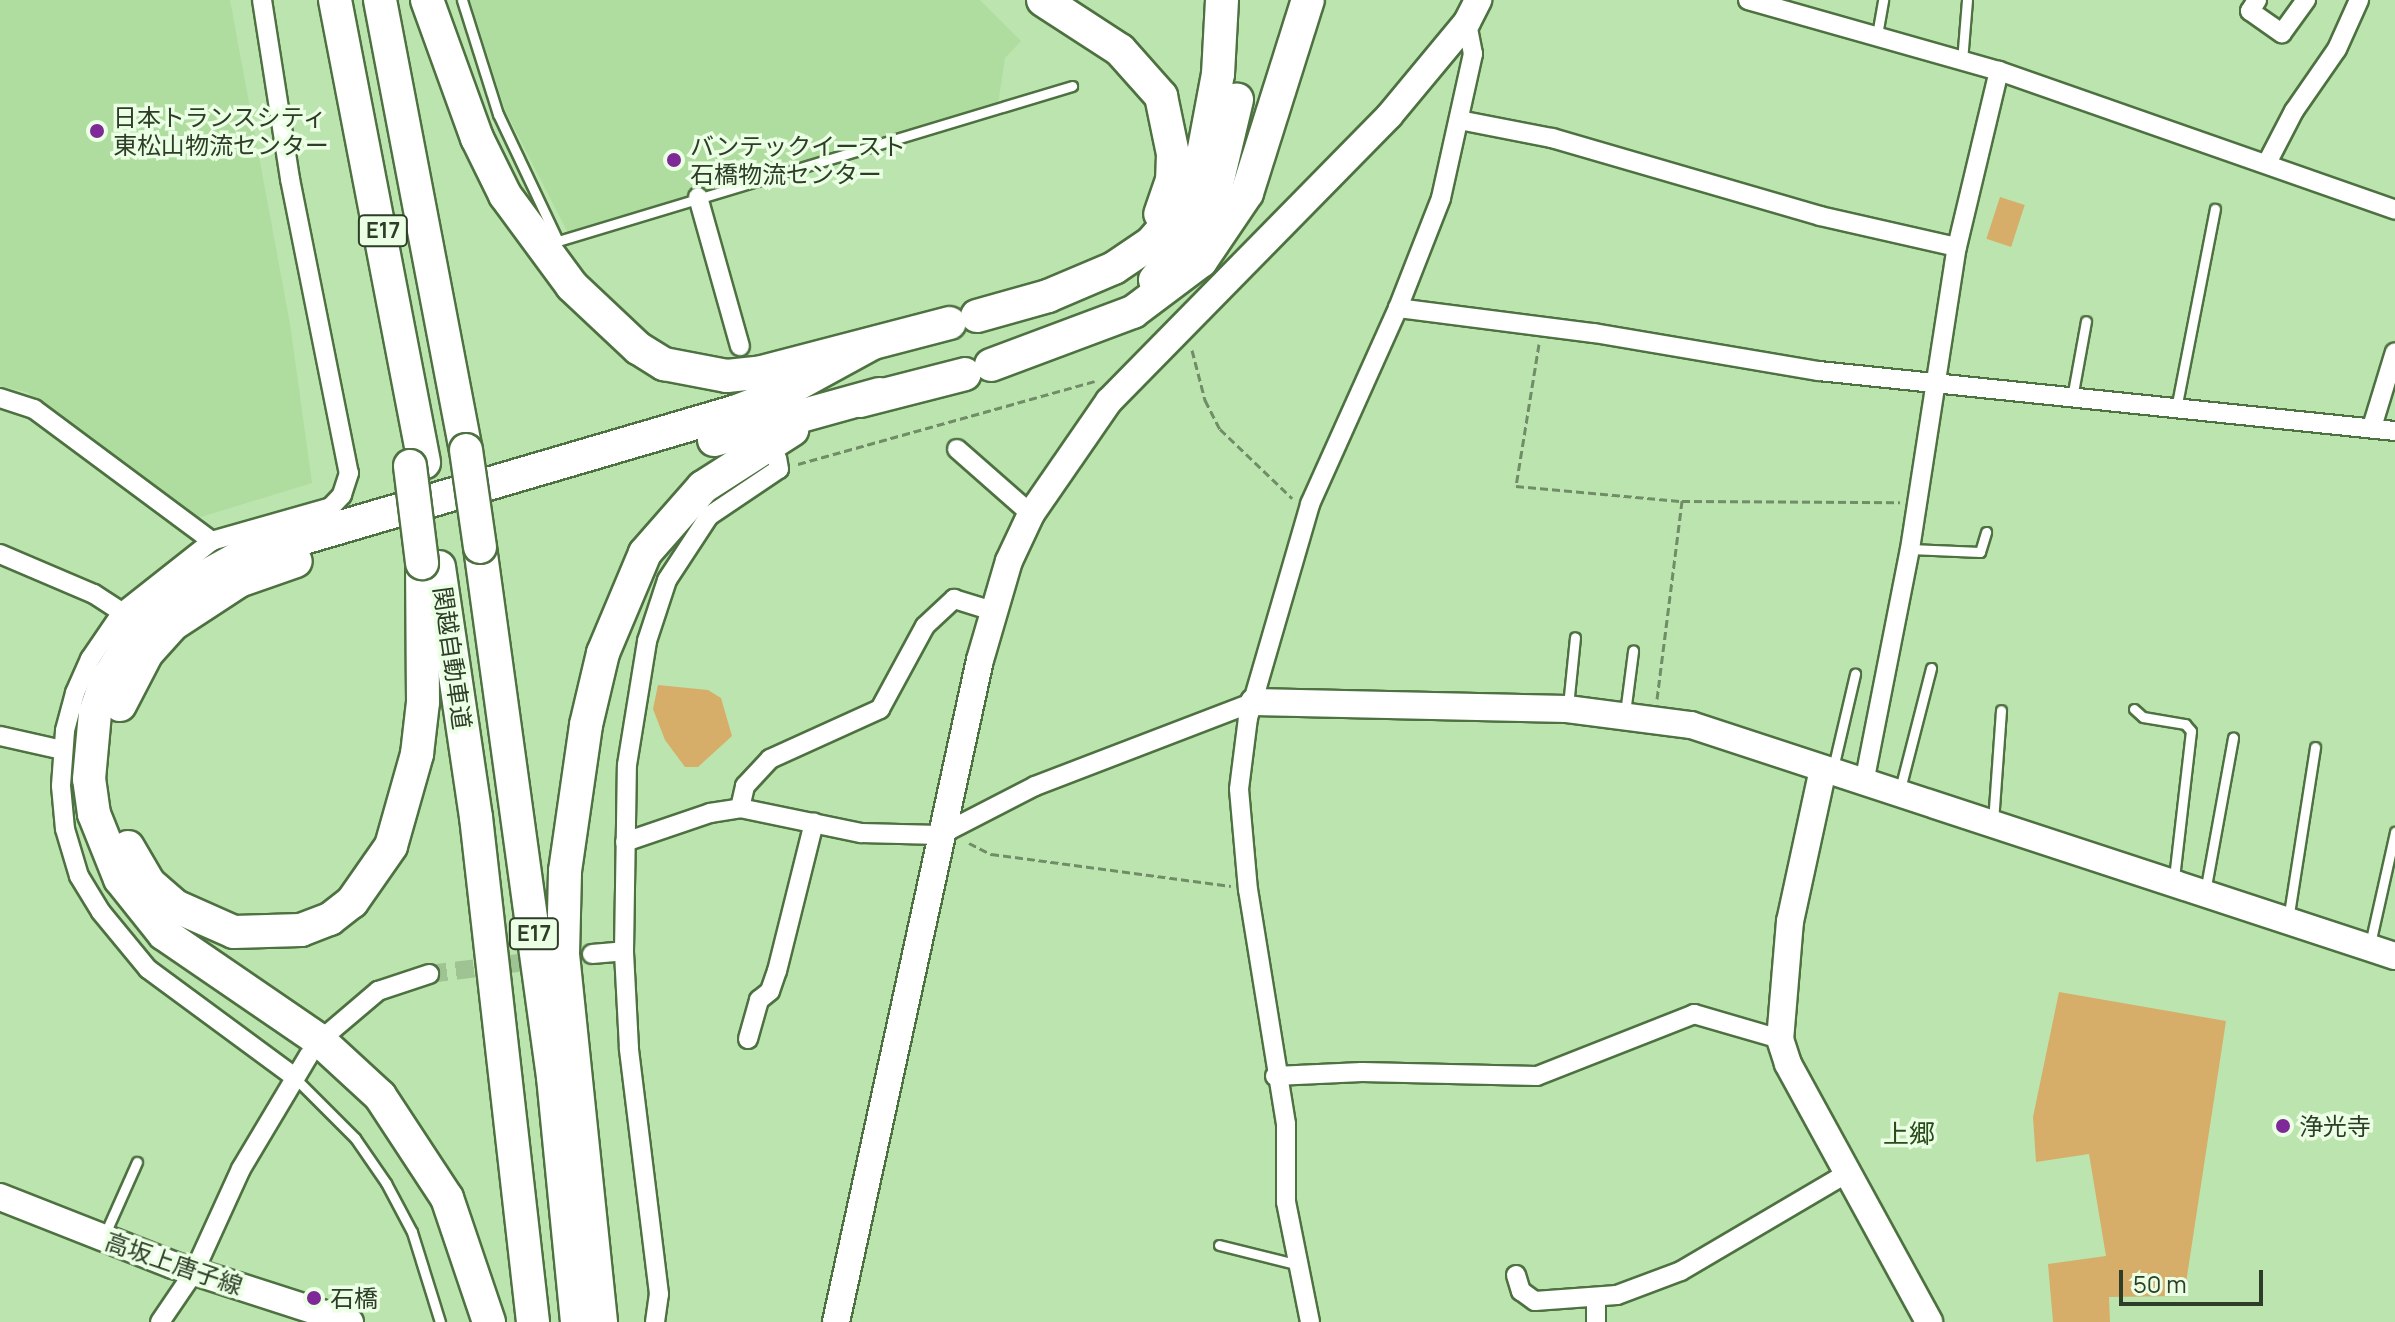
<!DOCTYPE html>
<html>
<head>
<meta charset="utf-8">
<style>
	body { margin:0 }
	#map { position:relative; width:2395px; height:1322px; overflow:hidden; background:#bce4ae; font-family:Manrope,"Noto Sans JP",sans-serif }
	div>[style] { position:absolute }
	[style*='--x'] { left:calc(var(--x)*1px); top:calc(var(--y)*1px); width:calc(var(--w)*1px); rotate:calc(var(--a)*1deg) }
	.built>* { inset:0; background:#afdc9f }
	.green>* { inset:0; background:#d7ad6a; transform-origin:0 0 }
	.street-tunnel>* { height:18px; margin-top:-9px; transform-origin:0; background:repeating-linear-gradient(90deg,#9fc393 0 18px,transparent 0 27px) }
	.path>* { height:3px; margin-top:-1.5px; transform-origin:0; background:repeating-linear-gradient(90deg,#718d67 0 8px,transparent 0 12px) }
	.roads { filter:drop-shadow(2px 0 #4d7140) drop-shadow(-2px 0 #4d7140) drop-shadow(0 2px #4d7140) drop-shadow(0 -2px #4d7140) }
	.lane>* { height:9px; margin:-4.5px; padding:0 4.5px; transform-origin:4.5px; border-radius:4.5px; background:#fff }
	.street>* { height:18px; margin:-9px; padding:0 9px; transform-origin:9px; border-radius:9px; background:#fff }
	.secondary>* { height:26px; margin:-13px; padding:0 13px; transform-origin:13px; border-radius:13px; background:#fff }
	.highway>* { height:32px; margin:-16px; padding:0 16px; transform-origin:16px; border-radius:16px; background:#fff }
	.bridges { filter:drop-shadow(2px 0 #4d7140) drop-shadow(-2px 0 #4d7140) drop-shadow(0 2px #4d7140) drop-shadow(0 -2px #4d7140) }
	.highway-bridge>* { height:32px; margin:-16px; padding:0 16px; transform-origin:16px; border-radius:16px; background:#fff }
	.dots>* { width:22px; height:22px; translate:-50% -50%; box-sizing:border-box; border:4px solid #eaffe3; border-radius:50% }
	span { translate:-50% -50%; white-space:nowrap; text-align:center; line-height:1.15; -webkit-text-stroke:7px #eaffe3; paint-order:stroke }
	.shield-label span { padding:2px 6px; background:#eaffe3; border:2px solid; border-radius:6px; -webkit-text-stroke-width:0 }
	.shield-label { font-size:22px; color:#2d3d27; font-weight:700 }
	.poi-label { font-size:24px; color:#2d3d27 }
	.left { translate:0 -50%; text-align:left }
	.street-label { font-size:24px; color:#2d3d27 }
	.neighbourhood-label { font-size:26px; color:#294b1c }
	.scale { position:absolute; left:2119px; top:1270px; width:144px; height:36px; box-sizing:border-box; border:4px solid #2d3d27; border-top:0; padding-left:10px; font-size:24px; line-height:28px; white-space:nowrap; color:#2d3d27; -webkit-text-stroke:6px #eaffe3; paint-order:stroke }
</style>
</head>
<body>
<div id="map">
	<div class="built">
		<i style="clip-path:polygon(0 0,230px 0,290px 324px,312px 483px,194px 519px,27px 392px,0 386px)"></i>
		<i style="clip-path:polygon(470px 0,980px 0,1021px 41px,1005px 58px,998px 104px,568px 233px,505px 110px)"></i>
	</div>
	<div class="green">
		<i style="left:2000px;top:197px;width:26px;height:44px;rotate:18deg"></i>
		<i style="clip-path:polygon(658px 685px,708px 690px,721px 698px,732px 736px,698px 767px,685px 767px,665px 740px,653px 709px)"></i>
		<i style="clip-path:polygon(2059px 992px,2226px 1021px,2184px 1296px,2109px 1297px,2110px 1322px,2053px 1322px,2048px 1264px,2106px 1256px,2089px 1154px,2036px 1162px,2033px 1117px)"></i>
	</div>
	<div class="street-tunnel">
		<i style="--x:429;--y:974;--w:164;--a:-7"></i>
	</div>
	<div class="path">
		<i style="--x:1539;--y:344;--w:144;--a:99.2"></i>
		<i style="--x:1516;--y:486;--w:167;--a:5.2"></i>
		<i style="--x:1682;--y:501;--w:218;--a:0.3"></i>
		<i style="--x:1192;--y:350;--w:52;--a:75.4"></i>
		<i style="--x:1205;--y:400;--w:33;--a:63"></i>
		<i style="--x:1220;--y:429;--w:100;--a:43.8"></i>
		<i style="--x:798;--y:464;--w:308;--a:-15.6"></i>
		<i style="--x:1657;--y:699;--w:200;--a:-82.8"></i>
		<i style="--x:969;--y:843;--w:25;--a:27"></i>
		<i style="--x:991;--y:854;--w:242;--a:7.6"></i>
	</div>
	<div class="roads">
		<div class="lane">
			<i style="--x:462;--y:0;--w:120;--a:72.5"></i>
			<i style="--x:498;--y:114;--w:140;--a:64.7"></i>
			<i style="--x:558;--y:241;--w:537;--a:-16.78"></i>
			<i style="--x:1877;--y:35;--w:36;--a:-80"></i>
			<i style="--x:1962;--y:61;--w:61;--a:-85.3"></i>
			<i style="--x:2072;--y:398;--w:78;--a:-79.7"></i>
			<i style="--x:2176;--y:409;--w:204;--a:-79"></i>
			<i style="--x:1910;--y:549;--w:70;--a:2.5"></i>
			<i style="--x:1980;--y:552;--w:21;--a:-73"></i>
			<i style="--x:1568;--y:706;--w:69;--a:-84.2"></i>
			<i style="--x:2134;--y:709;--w:12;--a:42"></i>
			<i style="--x:2143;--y:717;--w:43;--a:9.5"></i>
			<i style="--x:2185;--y:724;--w:9;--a:49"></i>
			<i style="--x:2191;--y:731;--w:149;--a:96.6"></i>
			<i style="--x:1625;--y:713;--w:63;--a:-82.6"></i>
			<i style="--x:1833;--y:768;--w:97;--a:-76.8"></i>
			<i style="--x:1900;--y:789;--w:125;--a:-75.6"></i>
			<i style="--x:1993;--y:822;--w:112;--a:-85.9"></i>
			<i style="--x:2205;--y:892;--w:157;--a:-79.7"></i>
			<i style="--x:2288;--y:920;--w:175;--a:-81.1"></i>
			<i style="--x:2370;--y:944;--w:115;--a:-77.4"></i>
			<i style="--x:293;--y:1076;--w:88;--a:45"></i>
			<i style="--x:355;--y:1138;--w:55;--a:55.4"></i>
			<i style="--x:386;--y:1183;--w:55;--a:62"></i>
			<i style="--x:412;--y:1232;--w:94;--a:72.7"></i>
			<i style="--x:104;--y:1236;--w:81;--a:-66"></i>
			<i style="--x:1219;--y:1245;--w:78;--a:14"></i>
		</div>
		<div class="street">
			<i style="--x:262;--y:0;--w:181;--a:81.1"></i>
			<i style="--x:290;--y:179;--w:300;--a:78.7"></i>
			<i style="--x:349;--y:473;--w:23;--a:108"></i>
			<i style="--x:342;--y:495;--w:16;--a:133"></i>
			<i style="--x:331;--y:507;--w:124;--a:164.1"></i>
			<i style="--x:212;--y:541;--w:115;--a:141.7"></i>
			<i style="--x:122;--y:612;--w:57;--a:124.2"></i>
			<i style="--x:90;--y:659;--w:37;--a:114"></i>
			<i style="--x:75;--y:693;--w:39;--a:105"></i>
			<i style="--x:65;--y:731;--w:55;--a:94.2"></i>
			<i style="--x:61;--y:786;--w:43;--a:84.7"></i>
			<i style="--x:65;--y:829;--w:49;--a:73.4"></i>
			<i style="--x:79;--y:876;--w:42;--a:58.6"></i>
			<i style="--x:101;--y:912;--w:74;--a:50.5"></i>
			<i style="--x:148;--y:969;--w:180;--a:36.4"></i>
			<i style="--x:1748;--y:0;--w:261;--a:15.8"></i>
			<i style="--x:1999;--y:71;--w:420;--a:19.3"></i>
			<i style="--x:2257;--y:0;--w:13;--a:122"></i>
			<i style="--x:2250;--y:11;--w:39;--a:35"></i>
			<i style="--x:2282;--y:33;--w:41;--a:-54"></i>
			<i style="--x:1459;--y:120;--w:95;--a:11"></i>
			<i style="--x:1552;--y:138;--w:279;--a:16.2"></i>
			<i style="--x:1820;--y:216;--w:140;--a:12.8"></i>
			<i style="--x:2267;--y:163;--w:59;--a:-62.6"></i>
			<i style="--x:2294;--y:111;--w:75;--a:-55.3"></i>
			<i style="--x:2337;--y:49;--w:54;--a:-65.8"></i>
			<i style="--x:698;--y:197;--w:155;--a:74.3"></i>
			<i style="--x:1398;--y:308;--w:118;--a:-68.6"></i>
			<i style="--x:1441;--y:198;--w:148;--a:-77.5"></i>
			<i style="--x:1473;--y:54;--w:33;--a:-101"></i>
			<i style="--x:0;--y:398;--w:36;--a:18"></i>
			<i style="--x:34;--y:409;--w:222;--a:36.6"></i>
			<i style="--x:2372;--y:427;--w:78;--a:-73"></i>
			<i style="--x:957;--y:449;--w:98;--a:41.3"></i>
			<i style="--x:0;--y:554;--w:102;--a:23.1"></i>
			<i style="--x:94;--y:594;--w:33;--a:33"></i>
			<i style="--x:0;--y:736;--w:64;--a:12.7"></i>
			<i style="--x:1864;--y:783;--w:238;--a:-78.9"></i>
			<i style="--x:1910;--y:549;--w:306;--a:-81.2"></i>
			<i style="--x:1957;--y:247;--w:181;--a:-76.6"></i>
			<i style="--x:740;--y:808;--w:23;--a:-77"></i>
			<i style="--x:745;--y:786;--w:37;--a:-47"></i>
			<i style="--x:770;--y:759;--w:121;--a:-24.4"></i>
			<i style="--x:880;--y:709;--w:94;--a:-61.5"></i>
			<i style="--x:925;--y:626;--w:40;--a:-43"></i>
			<i style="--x:954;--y:599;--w:41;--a:17.1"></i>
			<i style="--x:625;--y:842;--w:90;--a:-18.8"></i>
			<i style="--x:710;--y:813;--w:30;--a:-9"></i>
			<i style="--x:740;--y:808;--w:124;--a:11.7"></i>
			<i style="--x:861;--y:833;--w:79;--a:1.5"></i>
			<i style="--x:940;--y:835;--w:107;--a:-27.3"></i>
			<i style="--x:1035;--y:786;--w:235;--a:-21"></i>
			<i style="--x:592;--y:954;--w:32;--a:-5"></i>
			<i style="--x:331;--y:1031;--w:62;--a:-40.4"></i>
			<i style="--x:378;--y:991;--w:54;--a:-18.4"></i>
			<i style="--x:748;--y:1039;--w:41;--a:-74.2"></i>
			<i style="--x:759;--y:1000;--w:14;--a:-39"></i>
			<i style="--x:770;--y:991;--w:21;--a:-71"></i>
			<i style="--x:777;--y:971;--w:153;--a:-76"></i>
			<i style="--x:1275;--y:1076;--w:87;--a:-2.6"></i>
			<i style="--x:1362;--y:1072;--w:175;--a:1.3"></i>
			<i style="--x:1537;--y:1076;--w:169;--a:-21.5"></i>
			<i style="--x:1694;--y:1014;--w:90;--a:16.2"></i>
			<i style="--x:1516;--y:1275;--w:17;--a:73"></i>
			<i style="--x:1521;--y:1291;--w:17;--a:36"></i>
			<i style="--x:1535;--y:1301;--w:82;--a:-4.2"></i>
			<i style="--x:1617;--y:1295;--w:68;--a:-20.6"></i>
			<i style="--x:1681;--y:1271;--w:195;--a:-30.5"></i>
			<i style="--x:160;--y:1322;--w:60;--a:-55.8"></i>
			<i style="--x:194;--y:1272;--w:113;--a:-65.5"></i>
			<i style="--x:241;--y:1169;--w:133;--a:-59.2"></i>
			<i style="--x:655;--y:1322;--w:28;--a:-82"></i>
			<i style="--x:659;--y:1294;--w:248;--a:-97"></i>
			<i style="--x:629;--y:1048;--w:97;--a:-93"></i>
			<i style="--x:624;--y:951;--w:186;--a:-89.1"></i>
			<i style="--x:627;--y:765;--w:126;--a:-80.8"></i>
			<i style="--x:647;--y:641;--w:64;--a:-71.8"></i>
			<i style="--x:667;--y:580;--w:77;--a:-56.7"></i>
			<i style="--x:709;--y:516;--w:84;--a:-33.9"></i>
			<i style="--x:779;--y:469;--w:11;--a:-100"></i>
			<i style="--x:1310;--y:1322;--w:122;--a:-101.3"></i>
			<i style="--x:1286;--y:1202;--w:78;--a:-90"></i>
			<i style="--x:1286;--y:1124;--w:237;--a:-99.2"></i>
			<i style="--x:1248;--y:890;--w:101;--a:-95.1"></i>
			<i style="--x:1239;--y:789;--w:72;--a:-82.8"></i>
			<i style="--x:1248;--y:718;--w:223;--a:-73.8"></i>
			<i style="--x:1310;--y:504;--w:215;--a:-65.8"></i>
			<i style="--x:1398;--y:308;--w:198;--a:7.3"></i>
			<i style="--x:1594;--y:333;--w:228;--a:9.6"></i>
			<i style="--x:1819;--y:371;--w:579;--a:5.95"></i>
			<i style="--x:1596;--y:1322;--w:25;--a:-90"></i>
		</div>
		<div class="secondary">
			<i style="--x:1254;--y:702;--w:313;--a:1.3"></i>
			<i style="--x:1567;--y:709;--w:125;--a:7.4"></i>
			<i style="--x:1691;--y:725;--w:741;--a:18.17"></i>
			<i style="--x:1823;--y:769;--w:156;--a:102.2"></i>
			<i style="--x:1790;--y:921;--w:118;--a:94.8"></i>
			<i style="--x:1780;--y:1039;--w:26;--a:72"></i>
			<i style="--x:1788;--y:1064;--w:294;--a:61.3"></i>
			<i style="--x:0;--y:1197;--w:186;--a:21.5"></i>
			<i style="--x:173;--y:1265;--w:186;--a:17.9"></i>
			<i style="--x:836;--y:1322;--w:677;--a:-77.73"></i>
			<i style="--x:980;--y:660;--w:103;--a:-73.7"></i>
			<i style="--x:1009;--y:561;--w:52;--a:-64.9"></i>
			<i style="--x:1031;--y:514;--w:137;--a:-55.4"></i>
			<i style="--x:1109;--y:401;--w:400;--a:-45.5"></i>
			<i style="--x:1389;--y:116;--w:122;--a:-50.3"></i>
			<i style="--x:1467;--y:22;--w:25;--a:-63"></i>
		</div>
		<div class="highway">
			<i style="--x:335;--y:0;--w:471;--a:79.1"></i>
			<i style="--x:380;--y:0;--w:458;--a:79.2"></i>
			<i style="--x:427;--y:0;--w:147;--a:70.1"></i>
			<i style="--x:477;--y:138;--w:64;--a:63.8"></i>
			<i style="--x:505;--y:195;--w:113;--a:53.6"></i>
			<i style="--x:572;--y:286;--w:91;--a:43.2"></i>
			<i style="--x:638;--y:348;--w:31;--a:32"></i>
			<i style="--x:664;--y:364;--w:64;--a:10.8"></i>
			<i style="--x:727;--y:376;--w:31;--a:-6"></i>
			<i style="--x:758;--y:373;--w:198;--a:-14.6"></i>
			<i style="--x:1043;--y:0;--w:92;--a:33"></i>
			<i style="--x:1120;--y:50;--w:62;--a:48.3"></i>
			<i style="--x:1161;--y:96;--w:59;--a:78.3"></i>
			<i style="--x:1173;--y:154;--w:26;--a:92"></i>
			<i style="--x:1172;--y:180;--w:36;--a:109"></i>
			<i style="--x:1155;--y:280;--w:64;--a:-51.3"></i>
			<i style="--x:1195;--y:230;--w:43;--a:-62.2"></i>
			<i style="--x:1215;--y:192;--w:95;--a:-76.6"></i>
			<i style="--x:977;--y:316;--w:74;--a:-15.7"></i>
			<i style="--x:1048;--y:296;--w:72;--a:-23"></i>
			<i style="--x:1114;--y:268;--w:45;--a:-34"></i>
			<i style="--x:1151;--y:243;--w:33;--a:-49"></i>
			<i style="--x:1173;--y:218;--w:71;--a:-64.9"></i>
			<i style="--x:1203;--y:154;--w:81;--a:-79.4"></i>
			<i style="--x:1218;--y:74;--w:74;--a:-86.9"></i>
			<i style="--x:991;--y:365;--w:152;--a:-20.5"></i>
			<i style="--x:1133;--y:312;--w:85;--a:-36.9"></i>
			<i style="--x:1201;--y:261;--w:82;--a:-55.9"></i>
			<i style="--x:1247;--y:193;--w:202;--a:-72.5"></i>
			<i style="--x:860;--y:401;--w:108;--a:-14.4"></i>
			<i style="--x:714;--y:440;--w:172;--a:-15.5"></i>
			<i style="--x:480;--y:547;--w:535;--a:82.16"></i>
			<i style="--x:553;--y:1077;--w:246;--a:84.4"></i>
			<i style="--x:439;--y:567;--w:253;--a:81.6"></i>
			<i style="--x:476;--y:817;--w:508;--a:83.56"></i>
			<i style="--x:120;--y:705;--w:59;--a:-62.6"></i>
			<i style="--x:147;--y:653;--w:38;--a:-48"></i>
			<i style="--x:172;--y:625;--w:80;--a:-33.3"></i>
			<i style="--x:239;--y:581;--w:60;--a:-19.3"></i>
			<i style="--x:128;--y:847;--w:42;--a:59.7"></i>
			<i style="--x:149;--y:883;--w:35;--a:41"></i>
			<i style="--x:175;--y:906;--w:64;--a:23.8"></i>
			<i style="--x:234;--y:932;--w:67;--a:-1.7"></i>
			<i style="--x:301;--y:930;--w:31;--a:-21"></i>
			<i style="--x:330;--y:919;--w:28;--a:-38"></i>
			<i style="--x:352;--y:902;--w:68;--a:-55.1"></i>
			<i style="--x:391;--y:846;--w:96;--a:-74.2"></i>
			<i style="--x:417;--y:754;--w:52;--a:-83.4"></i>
			<i style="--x:423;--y:702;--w:139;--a:-90.4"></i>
			<i style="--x:489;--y:1322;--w:131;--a:-108.7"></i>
			<i style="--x:447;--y:1198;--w:122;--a:-123.3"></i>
			<i style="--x:380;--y:1096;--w:83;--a:-137.4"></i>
			<i style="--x:319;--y:1040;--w:188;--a:-145.6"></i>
			<i style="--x:164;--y:934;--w:70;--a:-128.7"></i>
			<i style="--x:120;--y:879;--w:70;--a:-111.8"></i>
			<i style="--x:94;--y:814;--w:35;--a:-98"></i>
			<i style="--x:89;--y:779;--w:66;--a:-84.8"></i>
			<i style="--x:95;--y:713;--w:36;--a:-71"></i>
			<i style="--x:107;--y:679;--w:72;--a:-57.4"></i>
			<i style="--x:146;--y:618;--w:38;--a:-41"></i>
			<i style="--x:175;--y:593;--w:77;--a:-28.9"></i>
			<i style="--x:242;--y:556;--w:516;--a:-16.33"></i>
			<i style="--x:737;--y:411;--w:42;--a:-21"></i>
			<i style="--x:776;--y:396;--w:108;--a:-28.7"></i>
			<i style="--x:601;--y:1322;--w:370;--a:-95.9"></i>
			<i style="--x:563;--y:954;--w:83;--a:-88.6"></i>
			<i style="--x:565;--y:871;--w:148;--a:-81.8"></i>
			<i style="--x:586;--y:725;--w:74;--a:-76.7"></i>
			<i style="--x:603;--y:653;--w:108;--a:-67.2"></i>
			<i style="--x:645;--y:553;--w:88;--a:-48.7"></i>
			<i style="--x:703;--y:487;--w:106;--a:-32.6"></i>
		</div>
	</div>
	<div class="bridges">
		<div class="highway-bridge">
			<i style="--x:466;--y:450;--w:98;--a:81.8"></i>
			<i style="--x:410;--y:466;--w:98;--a:82.9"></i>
		</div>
	</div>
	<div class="dots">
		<i style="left:97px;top:131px;background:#7f2897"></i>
		<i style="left:674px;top:160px;background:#7f2897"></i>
		<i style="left:2283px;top:1126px;background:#7f2897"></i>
		<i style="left:314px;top:1298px;background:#7f2897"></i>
	</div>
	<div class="shield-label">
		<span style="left:383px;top:231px">E17</span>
		<span style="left:534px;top:934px">E17</span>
	</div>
	<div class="poi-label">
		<span class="left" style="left:113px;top:131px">日本トランスシティ<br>東松山物流センター</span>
		<span class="left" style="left:690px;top:160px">バンテックイースト<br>石橋物流センター</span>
		<span class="left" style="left:2299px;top:1126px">浄光寺</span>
		<span class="left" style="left:330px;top:1298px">石橋</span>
	</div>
	<div class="street-label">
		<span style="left:453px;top:658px;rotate:82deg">関越自動車道</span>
		<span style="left:174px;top:1263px;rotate:19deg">高坂上唐子線</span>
	</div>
	<div class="neighbourhood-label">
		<span style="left:1909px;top:1134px">上郷</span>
	</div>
	<div class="scale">50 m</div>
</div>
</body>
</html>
